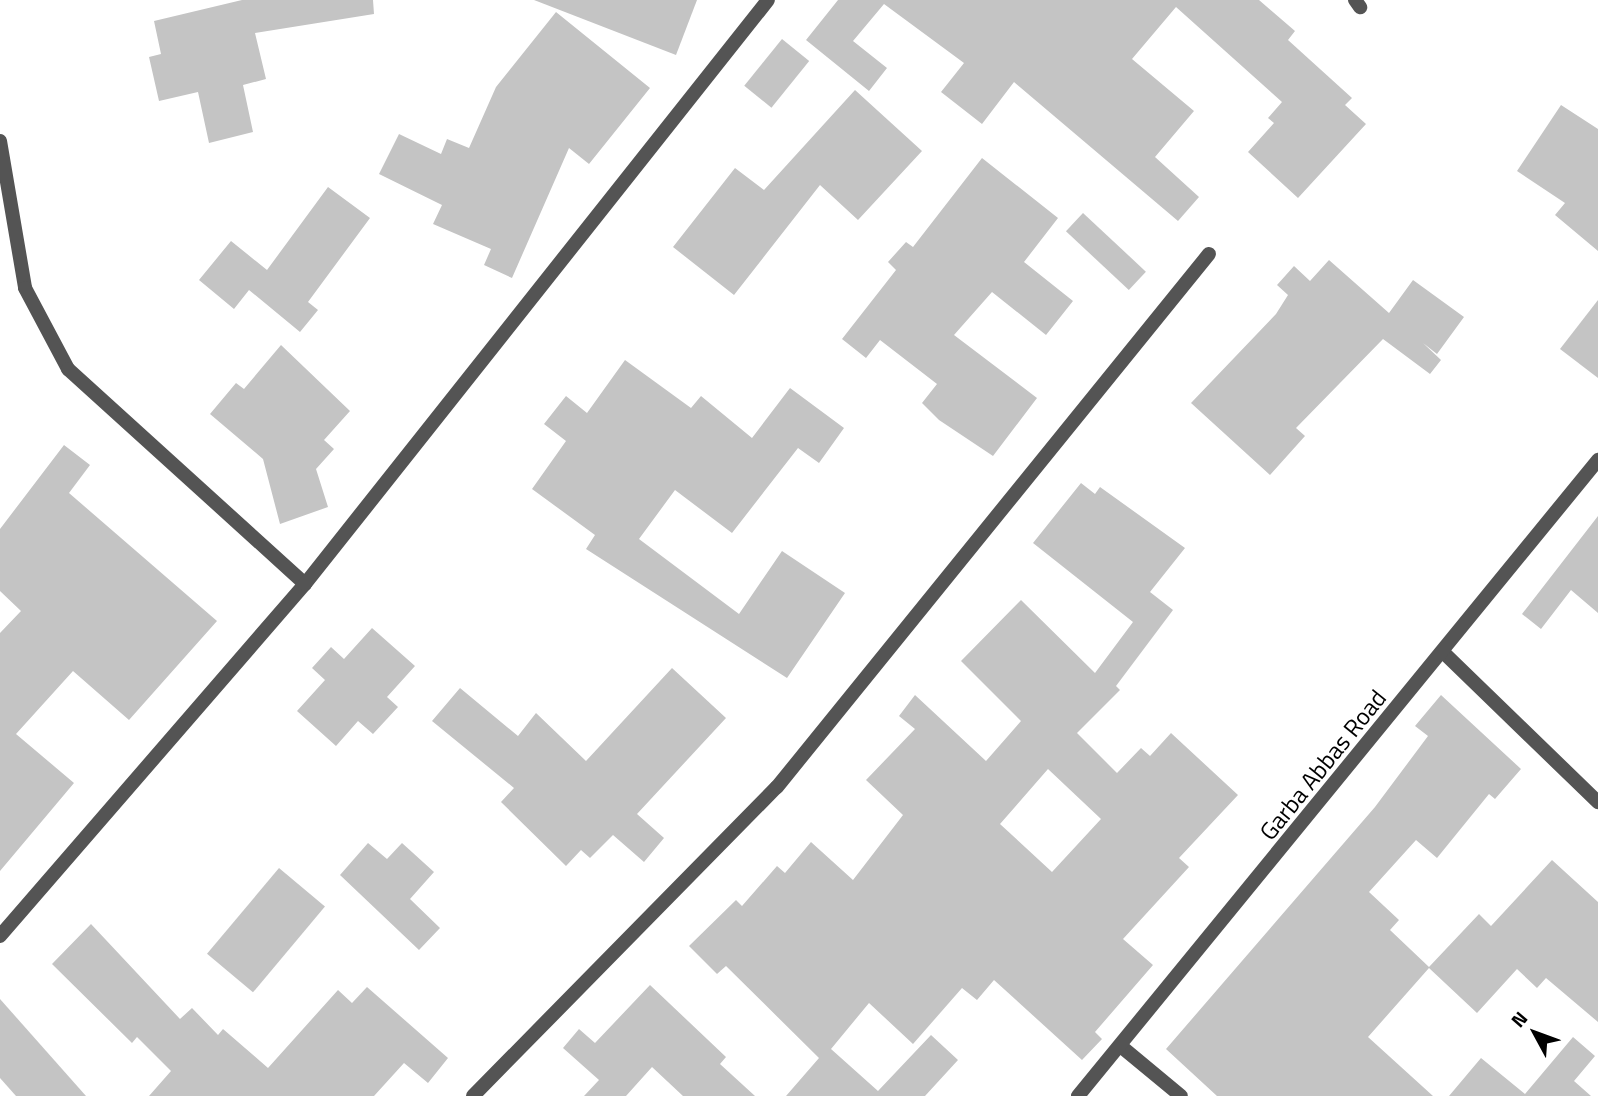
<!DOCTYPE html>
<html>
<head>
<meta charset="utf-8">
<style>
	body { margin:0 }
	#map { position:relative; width:1598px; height:1096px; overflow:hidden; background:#fff; font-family:"Titillium Web",sans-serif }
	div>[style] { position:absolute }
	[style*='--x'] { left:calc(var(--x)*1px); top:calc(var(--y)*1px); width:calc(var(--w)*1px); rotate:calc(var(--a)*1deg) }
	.building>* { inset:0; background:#c4c4c4; transform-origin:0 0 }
	.street>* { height:14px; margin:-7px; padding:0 7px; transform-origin:7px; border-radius:7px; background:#545454 }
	span { translate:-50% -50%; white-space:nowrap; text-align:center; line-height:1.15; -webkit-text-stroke:6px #fff; paint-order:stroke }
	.street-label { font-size:24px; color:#000 }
	.north { position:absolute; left:1500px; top:998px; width:70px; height:70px; -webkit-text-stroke:5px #fff; paint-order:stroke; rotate:311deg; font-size:19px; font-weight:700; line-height:28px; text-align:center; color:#000 }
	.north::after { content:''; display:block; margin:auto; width:24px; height:32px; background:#000; clip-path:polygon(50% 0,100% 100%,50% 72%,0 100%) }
</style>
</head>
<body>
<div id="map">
	<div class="building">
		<i style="clip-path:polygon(242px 0,373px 0,374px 14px,255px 33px,266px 79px,243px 85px,253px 132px,209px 143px,198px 92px,159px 101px,149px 57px,161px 54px,154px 21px)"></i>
		<i style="clip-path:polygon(534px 0,697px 0,676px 55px)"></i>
		<i style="clip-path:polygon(838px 0,1259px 0,1295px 31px,1288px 40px,1352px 98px,1345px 105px,1366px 124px,1298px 198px,1248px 152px,1274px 123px,1268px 118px,1282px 102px,1176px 7px,1132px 59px,1194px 111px,1155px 157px,1199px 197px,1178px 221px,1014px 82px,982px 124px,941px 92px,964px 63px,884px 4px,853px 41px,887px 68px,869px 91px,806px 40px)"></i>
		<i style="clip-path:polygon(556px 12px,650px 88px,589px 164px,569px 148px,512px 278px,484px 265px,491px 249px,433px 224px,442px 205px,379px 174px,399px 134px,441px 154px,447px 139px,469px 148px,496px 87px)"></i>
		<i style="left:782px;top:39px;width:35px;height:60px;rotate:39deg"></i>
		<i style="clip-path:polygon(855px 90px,922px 151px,858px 220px,820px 185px,734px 295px,673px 247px,735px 168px,764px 190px)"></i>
		<i style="clip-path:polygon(1561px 105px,1598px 129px,1598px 251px,1555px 215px,1565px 203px,1517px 171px)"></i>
		<i style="clip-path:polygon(982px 158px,1058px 218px,1024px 262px,1073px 301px,1046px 335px,992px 292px,954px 335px,1037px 398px,993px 456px,939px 420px,922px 403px,937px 384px,880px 340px,866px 358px,842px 339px,896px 270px,888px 262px,906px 242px,913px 247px)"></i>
		<i style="clip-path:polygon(328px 187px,370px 218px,308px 302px,318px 310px,300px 332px,249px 290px,234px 309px,199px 280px,231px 241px,267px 270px)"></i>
		<i style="left:1083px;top:213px;width:86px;height:25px;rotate:43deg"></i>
		<i style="clip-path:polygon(1329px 260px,1389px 313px,1413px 280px,1464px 317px,1437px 354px,1423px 343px,1441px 360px,1430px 374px,1383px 339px,1296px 428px,1305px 436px,1270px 475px,1191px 403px,1276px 314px,1288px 295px,1277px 285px,1294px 266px,1310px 281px)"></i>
		<i style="clip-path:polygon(1598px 300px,1598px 378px,1560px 349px)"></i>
		<i style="clip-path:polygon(281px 345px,350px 411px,324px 440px,334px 449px,316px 469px,328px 507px,280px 524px,263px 459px,210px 414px,236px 383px,244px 389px)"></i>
		<i style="clip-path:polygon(625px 360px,691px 408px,701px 396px,752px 438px,790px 388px,844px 428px,819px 463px,798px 448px,732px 533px,675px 490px,639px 539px,739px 614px,782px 551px,845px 593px,787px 678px,586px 549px,595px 535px,532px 489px,566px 441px,544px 424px,566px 396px,587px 413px)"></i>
		<i style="clip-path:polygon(64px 445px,90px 465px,69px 493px,217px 621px,129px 720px,73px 671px,16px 734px,74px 783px,0 871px,0 633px,21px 611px,0 591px,0 529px)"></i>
		<i style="clip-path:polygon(evenodd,1081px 483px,1095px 494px,1100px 487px,1185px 548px,1150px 592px,1173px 610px,1116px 686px,1120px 690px,1077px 733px,1117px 773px,1141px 748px,1150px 756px,1171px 733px,1238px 795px,1179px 858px,1189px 867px,1123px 939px,1153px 965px,1095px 1032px,1102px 1039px,1082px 1060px,994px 980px,977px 1000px,962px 988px,913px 1044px,869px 1003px,831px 1049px,878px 1091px,931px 1035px,958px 1060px,925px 1096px,786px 1096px,819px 1058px,726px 966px,717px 974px,689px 946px,736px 900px,742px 906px,777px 866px,785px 873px,811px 842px,853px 880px,903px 815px,866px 780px,915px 729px,899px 716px,915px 695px,986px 761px,1021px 721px,961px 661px,1021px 600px,1095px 673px,1133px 622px,1033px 543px,1081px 483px,1048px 769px,1101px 819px,1052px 872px,1000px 824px,1048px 769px)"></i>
		<i style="clip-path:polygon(1598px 516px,1598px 613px,1571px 590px,1541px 629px,1522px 614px)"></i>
		<i style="clip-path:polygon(372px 628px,415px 666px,387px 697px,398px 707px,373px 734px,358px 721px,336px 746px,297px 711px,325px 680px,312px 668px,331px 647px,344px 659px)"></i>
		<i style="clip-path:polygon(672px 668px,726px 718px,637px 814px,664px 838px,644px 862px,613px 835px,590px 858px,581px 850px,566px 866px,501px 802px,514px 788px,432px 721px,460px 688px,518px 736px,536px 713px,586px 761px)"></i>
		<i style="clip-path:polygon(1441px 695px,1521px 769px,1495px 799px,1489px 794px,1437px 858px,1416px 840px,1369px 892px,1399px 920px,1390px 930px,1429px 967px,1479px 914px,1491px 926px,1552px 860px,1598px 902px,1598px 1022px,1546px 978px,1537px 988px,1517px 969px,1477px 1013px,1429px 968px,1368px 1037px,1433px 1096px,1217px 1096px,1166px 1049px,1375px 807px,1428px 736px,1415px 726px)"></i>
		<i style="clip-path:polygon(368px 843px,387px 859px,402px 843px,434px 872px,410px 899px,440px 928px,419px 950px,340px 875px)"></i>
		<i style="left:279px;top:868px;width:60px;height:112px;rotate:40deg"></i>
		<i style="clip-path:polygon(91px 924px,180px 1019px,192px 1008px,218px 1035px,223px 1029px,268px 1068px,338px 990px,352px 1003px,367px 987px,448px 1058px,428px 1083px,404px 1063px,374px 1096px,149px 1096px,171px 1071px,137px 1037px,132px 1043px,52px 964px)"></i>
		<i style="clip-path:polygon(650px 985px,726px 1057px,720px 1064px,755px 1096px,683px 1096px,652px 1067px,626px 1096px,584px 1096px,599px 1080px,563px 1048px,579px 1029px,595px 1043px)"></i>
		<i style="clip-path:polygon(0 999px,86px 1096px,16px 1096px,0 1078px)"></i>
		<i style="clip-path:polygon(1573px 1037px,1595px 1056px,1574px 1081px,1591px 1096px,1449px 1096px,1481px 1058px,1525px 1094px)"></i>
	</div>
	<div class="street">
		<i style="--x:1355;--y:0;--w:9;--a:54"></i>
		<i style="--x:0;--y:141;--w:149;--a:80.3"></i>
		<i style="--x:25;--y:288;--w:92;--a:62"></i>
		<i style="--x:68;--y:369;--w:320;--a:42.2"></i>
		<i style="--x:1443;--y:652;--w:216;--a:44.1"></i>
		<i style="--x:0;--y:936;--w:466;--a:-49.1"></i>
		<i style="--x:305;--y:584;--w:745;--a:-51.59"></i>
		<i style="--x:1123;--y:1048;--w:75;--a:39.6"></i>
		<i style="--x:473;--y:1096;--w:433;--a:-45.5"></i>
		<i style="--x:777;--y:787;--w:686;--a:-50.98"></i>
		<i style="--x:1078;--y:1096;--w:822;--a:-50.73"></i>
	</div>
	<div class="street-label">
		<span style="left:1323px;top:765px;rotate:-51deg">Garba Abbas Road</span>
	</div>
	<div class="north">N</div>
</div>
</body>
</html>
